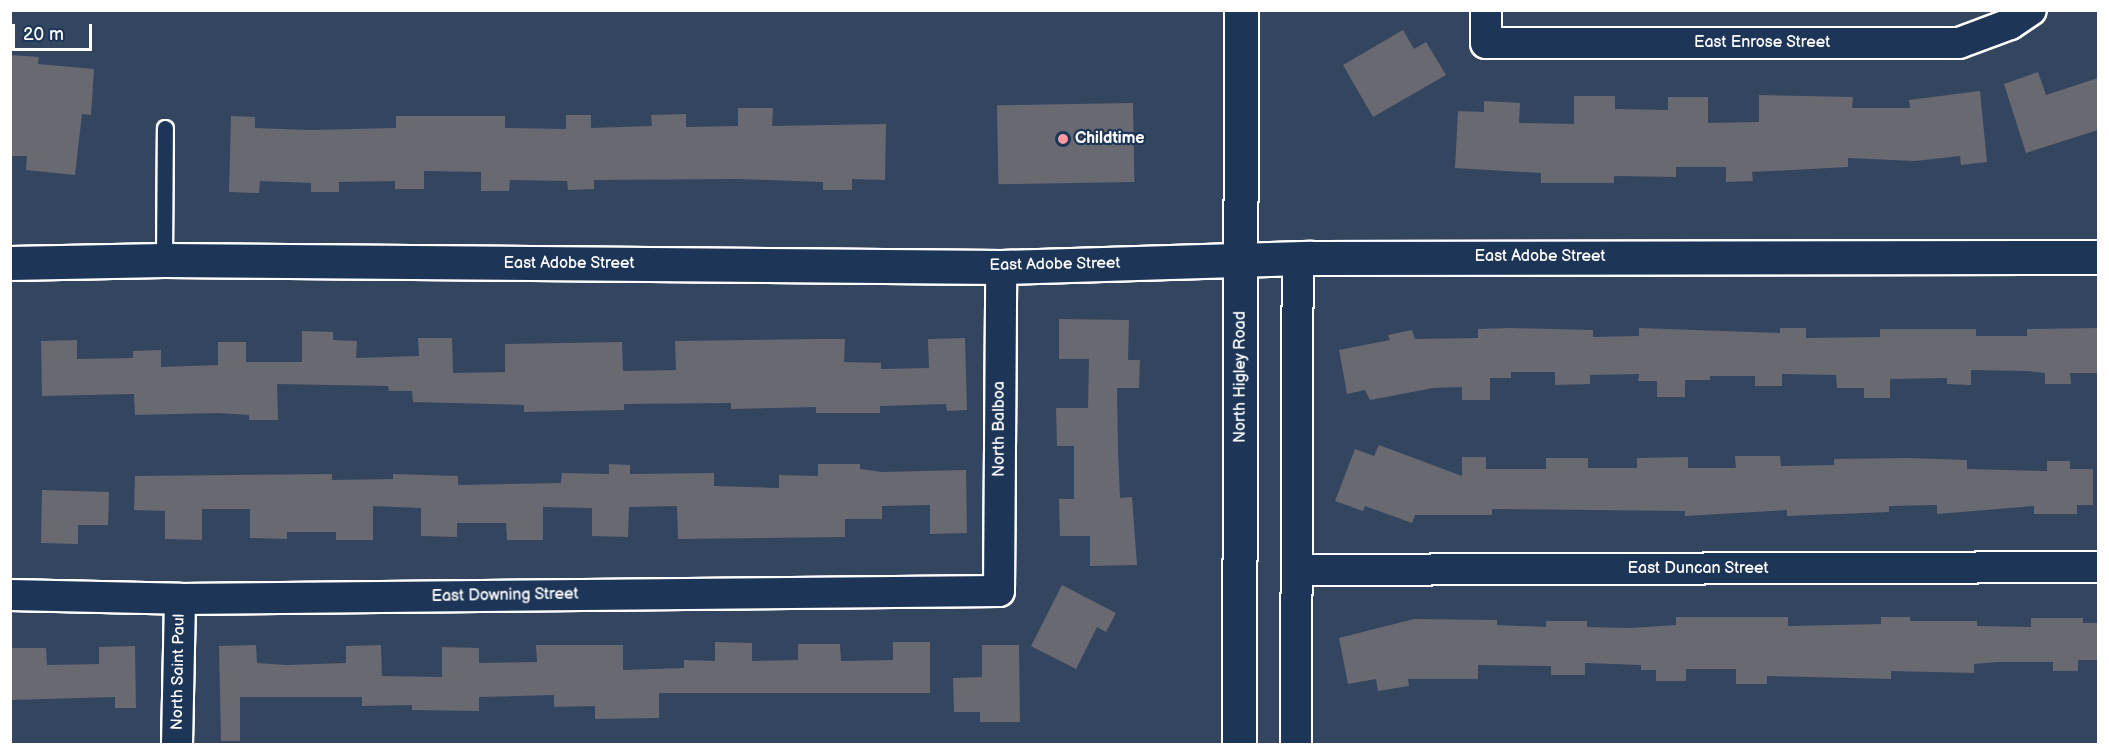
<!DOCTYPE html>
<html>
<head>
<meta charset="utf-8">
<style>
	body { margin:0 }
	#map { position:relative; width:2109px; height:755px; overflow:hidden; background:#34455f; font-family:"Balsamiq Sans",sans-serif }
	div>[style] { position:absolute }
	[style*='--x'] { left:calc(var(--x)*1px); top:calc(var(--y)*1px); width:calc(var(--w)*1px); rotate:calc(var(--a)*1deg) }
	.building>* { inset:0; background:#696972; transform-origin:0 0 }
	.roads { filter:drop-shadow(2px 0 #fff) drop-shadow(-2px 0 #fff) drop-shadow(0 2px #fff) drop-shadow(0 -2px #fff) }
	.lane>* { height:15px; margin:-7.5px; padding:0 7.5px; transform-origin:7.5px; border-radius:7.5px; background:#1d3557 }
	.street>* { height:30px; margin:-15px; padding:0 15px; transform-origin:15px; border-radius:15px; background:#1d3557 }
	.secondary>* { height:33px; margin:-16.5px; padding:0 16.5px; transform-origin:16.5px; border-radius:16.5px; background:#1d3557 }
	.dots>* { width:16px; height:16px; translate:-50% -50%; box-sizing:border-box; border:3px solid #1d3557; border-radius:50% }
	span { translate:-50% -50%; white-space:nowrap; text-align:center; line-height:1.15; -webkit-text-stroke:4.5px #1d3557; paint-order:stroke }
	.street-label { font-size:16px; color:#fff }
	.poi-label { font-size:16px; color:#fff; font-weight:700 }
	.left { translate:0 -50%; text-align:left }
	.frame { position:absolute; inset:0; border:12px solid #fff; pointer-events:none }
	.scale { position:absolute; left:12px; top:24px; width:80px; height:27px; box-sizing:border-box; border:3px solid #fff; border-top:0; padding-left:8px; font-size:18px; line-height:21px; white-space:nowrap; color:#fff; -webkit-text-stroke:4px #1d3557; paint-order:stroke }
</style>
</head>
<body>
<div id="map">
	<div class="building">
		<i style="clip-path:polygon(1403px 30px,1414px 49px,1426px 42px,1446px 75px,1373px 117px,1343px 65px)"></i>
		<i style="clip-path:polygon(10px 55px,39px 57px,38px 64px,94px 69px,91px 115px,82px 114px,75px 175px,26px 170px,27px 156px,10px 156px)"></i>
		<i style="clip-path:polygon(2038px 72px,2046px 95px,2098px 78px,2098px 130px,2026px 153px,2004px 84px)"></i>
		<i style="clip-path:polygon(1980px 91px,1987px 162px,1961px 165px,1960px 156px,1915px 161px,1848px 158px,1848px 167px,1752px 172px,1753px 181px,1726px 182px,1726px 167px,1676px 167px,1676px 177px,1614px 176px,1614px 183px,1541px 183px,1541px 173px,1455px 168px,1458px 111px,1484px 112px,1484px 101px,1520px 103px,1519px 123px,1574px 124px,1574px 96px,1615px 96px,1615px 109px,1668px 110px,1668px 97px,1708px 97px,1708px 123px,1759px 122px,1759px 95px,1853px 97px,1852px 108px,1910px 108px,1909px 100px)"></i>
		<i style="left:1133px;top:103px;width:79px;height:136px;rotate:89deg"></i>
		<i style="clip-path:polygon(738px 108px,773px 108px,772px 126px,886px 124px,885px 180px,852px 179px,852px 190px,823px 190px,823px 182px,737px 179px,594px 180px,594px 189px,568px 190px,567px 181px,510px 180px,509px 191px,481px 191px,481px 172px,424px 171px,424px 189px,395px 189px,395px 181px,339px 182px,339px 192px,311px 192px,311px 183px,260px 181px,259px 193px,229px 192px,231px 116px,255px 117px,255px 128px,310px 130px,396px 128px,396px 116px,505px 116px,505px 128px,566px 129px,566px 115px,591px 115px,591px 128px,652px 126px,651px 115px,686px 114px,686px 127px,738px 126px)"></i>
		<i style="clip-path:polygon(1059px 319px,1129px 320px,1128px 360px,1140px 360px,1139px 388px,1117px 388px,1118px 449px,1120px 498px,1132px 497px,1137px 565px,1090px 566px,1090px 536px,1060px 536px,1059px 499px,1074px 499px,1074px 446px,1057px 446px,1056px 408px,1088px 408px,1089px 359px,1059px 359px)"></i>
		<i style="clip-path:polygon(1510px 328px,1593px 330px,1593px 337px,1639px 336px,1639px 328px,1780px 333px,1780px 328px,1806px 328px,1806px 338px,1880px 337px,1880px 329px,1976px 329px,1976px 336px,2027px 336px,2027px 329px,2098px 328px,2098px 373px,2070px 373px,2071px 384px,2045px 384px,2045px 373px,2028px 371px,1971px 370px,1971px 385px,1947px 384px,1947px 378px,1890px 379px,1890px 398px,1864px 398px,1864px 388px,1837px 388px,1836px 375px,1782px 374px,1782px 386px,1755px 386px,1755px 376px,1710px 376px,1710px 380px,1685px 380px,1685px 397px,1657px 397px,1657px 381px,1638px 381px,1639px 374px,1590px 375px,1590px 384px,1555px 385px,1555px 372px,1511px 372px,1511px 378px,1490px 378px,1490px 400px,1462px 400px,1462px 387px,1433px 388px,1370px 400px,1365px 390px,1347px 394px,1339px 350px,1390px 340px,1388px 335px,1412px 330px,1415px 339px,1478px 338px,1478px 329px)"></i>
		<i style="clip-path:polygon(302px 331px,333px 332px,333px 340px,357px 341px,356px 358px,419px 356px,418px 338px,452px 338px,453px 373px,505px 372px,505px 344px,622px 342px,623px 371px,676px 370px,675px 341px,817px 339px,845px 339px,844px 362px,881px 363px,881px 369px,929px 368px,928px 339px,965px 338px,967px 410px,947px 411px,946px 404px,880px 406px,880px 413px,816px 413px,816px 407px,731px 409px,731px 403px,624px 404px,624px 410px,524px 412px,524px 405px,413px 402px,412px 391px,389px 391px,388px 386px,277px 384px,278px 420px,249px 420px,249px 415px,218px 413px,135px 415px,134px 394px,42px 396px,41px 341px,77px 340px,77px 359px,133px 358px,133px 351px,161px 350px,161px 367px,218px 365px,218px 342px,246px 342px,246px 362px,302px 362px)"></i>
		<i style="clip-path:polygon(1379px 445px,1462px 476px,1462px 457px,1486px 457px,1486px 469px,1546px 469px,1546px 458px,1588px 458px,1588px 468px,1637px 468px,1637px 458px,1688px 457px,1688px 468px,1736px 468px,1735px 456px,1780px 456px,1781px 466px,1834px 465px,1834px 459px,1909px 458px,1967px 460px,1967px 469px,2047px 471px,2047px 461px,2070px 461px,2070px 469px,2093px 469px,2093px 505px,2077px 505px,2077px 514px,2034px 514px,2034px 506px,1937px 514px,1937px 505px,1889px 506px,1889px 512px,1787px 516px,1787px 510px,1685px 516px,1685px 511px,1492px 509px,1492px 515px,1415px 515px,1412px 523px,1365px 506px,1363px 511px,1335px 501px,1355px 449px,1374px 456px)"></i>
		<i style="clip-path:polygon(609px 464px,630px 465px,630px 474px,714px 473px,714px 486px,779px 488px,779px 475px,818px 476px,818px 464px,860px 464px,860px 469px,882px 472px,966px 470px,967px 533px,930px 534px,930px 505px,882px 506px,882px 519px,845px 519px,845px 537px,678px 539px,677px 506px,629px 507px,628px 537px,592px 536px,592px 508px,543px 507px,543px 540px,507px 540px,506px 523px,457px 523px,457px 537px,421px 536px,421px 508px,373px 506px,373px 540px,336px 540px,336px 532px,287px 532px,287px 539px,250px 538px,250px 509px,202px 509px,202px 540px,165px 539px,165px 511px,134px 510px,135px 476px,332px 474px,332px 480px,393px 479px,393px 474px,458px 476px,458px 485px,561px 483px,562px 473px,609px 474px)"></i>
		<i style="clip-path:polygon(42px 490px,109px 492px,108px 525px,78px 525px,78px 544px,41px 543px)"></i>
		<i style="clip-path:polygon(1062px 585px,1116px 613px,1106px 632px,1097px 627px,1076px 669px,1031px 646px)"></i>
		<i style="clip-path:polygon(1676px 617px,1788px 617px,1788px 626px,1881px 624px,1881px 617px,1910px 617px,1910px 621px,1977px 621px,1977px 626px,2031px 627px,2031px 618px,2083px 618px,2083px 623px,2098px 623px,2098px 660px,2078px 660px,2078px 671px,2053px 671px,2053px 662px,1998px 662px,1974px 664px,1974px 673px,1891px 671px,1891px 679px,1767px 676px,1767px 684px,1736px 684px,1736px 669px,1686px 669px,1686px 681px,1656px 681px,1656px 670px,1641px 670px,1641px 665px,1585px 663px,1585px 675px,1551px 675px,1551px 666px,1478px 665px,1478px 679px,1408px 679px,1409px 686px,1378px 691px,1376px 679px,1348px 684px,1339px 638px,1414px 619px,1497px 620px,1497px 625px,1546px 627px,1546px 621px,1587px 621px,1587px 627px,1631px 628px,1676px 625px)"></i>
		<i style="clip-path:polygon(715px 642px,752px 643px,752px 661px,798px 660px,798px 644px,840px 644px,841px 661px,893px 660px,893px 642px,930px 642px,930px 693px,659px 693px,659px 718px,595px 719px,595px 706px,554px 707px,554px 695px,479px 697px,479px 711px,412px 710px,412px 705px,362px 706px,362px 697px,240px 697px,240px 741px,221px 741px,219px 646px,256px 645px,257px 663px,287px 665px,346px 663px,346px 646px,381px 645px,382px 676px,442px 677px,442px 647px,479px 648px,479px 663px,537px 662px,536px 645px,623px 645px,623px 670px,684px 668px,684px 660px,715px 661px)"></i>
		<i style="clip-path:polygon(982px 645px,1019px 645px,1020px 722px,980px 722px,980px 712px,954px 712px,953px 678px,982px 677px)"></i>
		<i style="clip-path:polygon(135px 646px,136px 708px,115px 708px,115px 697px,10px 700px,10px 648px,46px 648px,47px 665px,99px 664px,99px 647px)"></i>
	</div>
	<div class="roads">
		<div class="lane">
			<i style="--x:164;--y:260;--w:132;--a:-89.6"></i>
		</div>
		<div class="street">
			<i style="--x:1486;--y:10;--w:33;--a:90"></i>
			<i style="--x:1486;--y:43;--w:473;--a:0"></i>
			<i style="--x:1959;--y:43;--w:54;--a:-20.4"></i>
			<i style="--x:2010;--y:24;--w:25;--a:-34"></i>
			<i style="--x:1297;--y:570;--w:801;--a:-0.21"></i>
			<i style="--x:10;--y:595;--w:170;--a:1.3"></i>
			<i style="--x:180;--y:599;--w:819;--a:-0.56"></i>
			<i style="--x:999;--y:591;--w:324;--a:-89.6"></i>
			<i style="--x:177;--y:744;--w:145;--a:-88.8"></i>
			<i style="--x:1296;--y:744;--w:485;--a:-89.8"></i>
		</div>
		<div class="secondary">
			<i style="--x:10;--y:263;--w:154;--a:-1.1"></i>
			<i style="--x:164;--y:260;--w:837;--a:0.48"></i>
			<i style="--x:1001;--y:267;--w:310;--a:-1.7"></i>
			<i style="--x:1311;--y:258;--w:787;--a:-0.07"></i>
			<i style="--x:1239;--y:744;--w:734;--a:-89.84"></i>
		</div>
	</div>
	<div class="dots">
		<i style="left:1063px;top:139px;background:#ff9aa2"></i>
	</div>
	<div class="street-label">
		<span style="left:1762px;top:43px">East Enrose Street</span>
		<span style="left:1540px;top:257px">East Adobe Street</span>
		<span style="left:569px;top:264px">East Adobe Street</span>
		<span style="left:1055px;top:265px;rotate:-1deg">East Adobe Street</span>
		<span style="left:1241px;top:377px;rotate:-90deg">North Higley Road</span>
		<span style="left:1000px;top:429px;rotate:-90deg">North Balboa</span>
		<span style="left:1698px;top:569px">East Duncan Street</span>
		<span style="left:505px;top:596px;rotate:-1deg">East Downing Street</span>
		<span style="left:179px;top:672px;rotate:-89deg">North Saint Paul</span>
	</div>
	<div class="poi-label">
		<span class="left" style="left:1075px;top:139px">Childtime</span>
	</div>
	<div class="frame"></div>
	<div class="scale">20 m</div>
</div>
</body>
</html>
